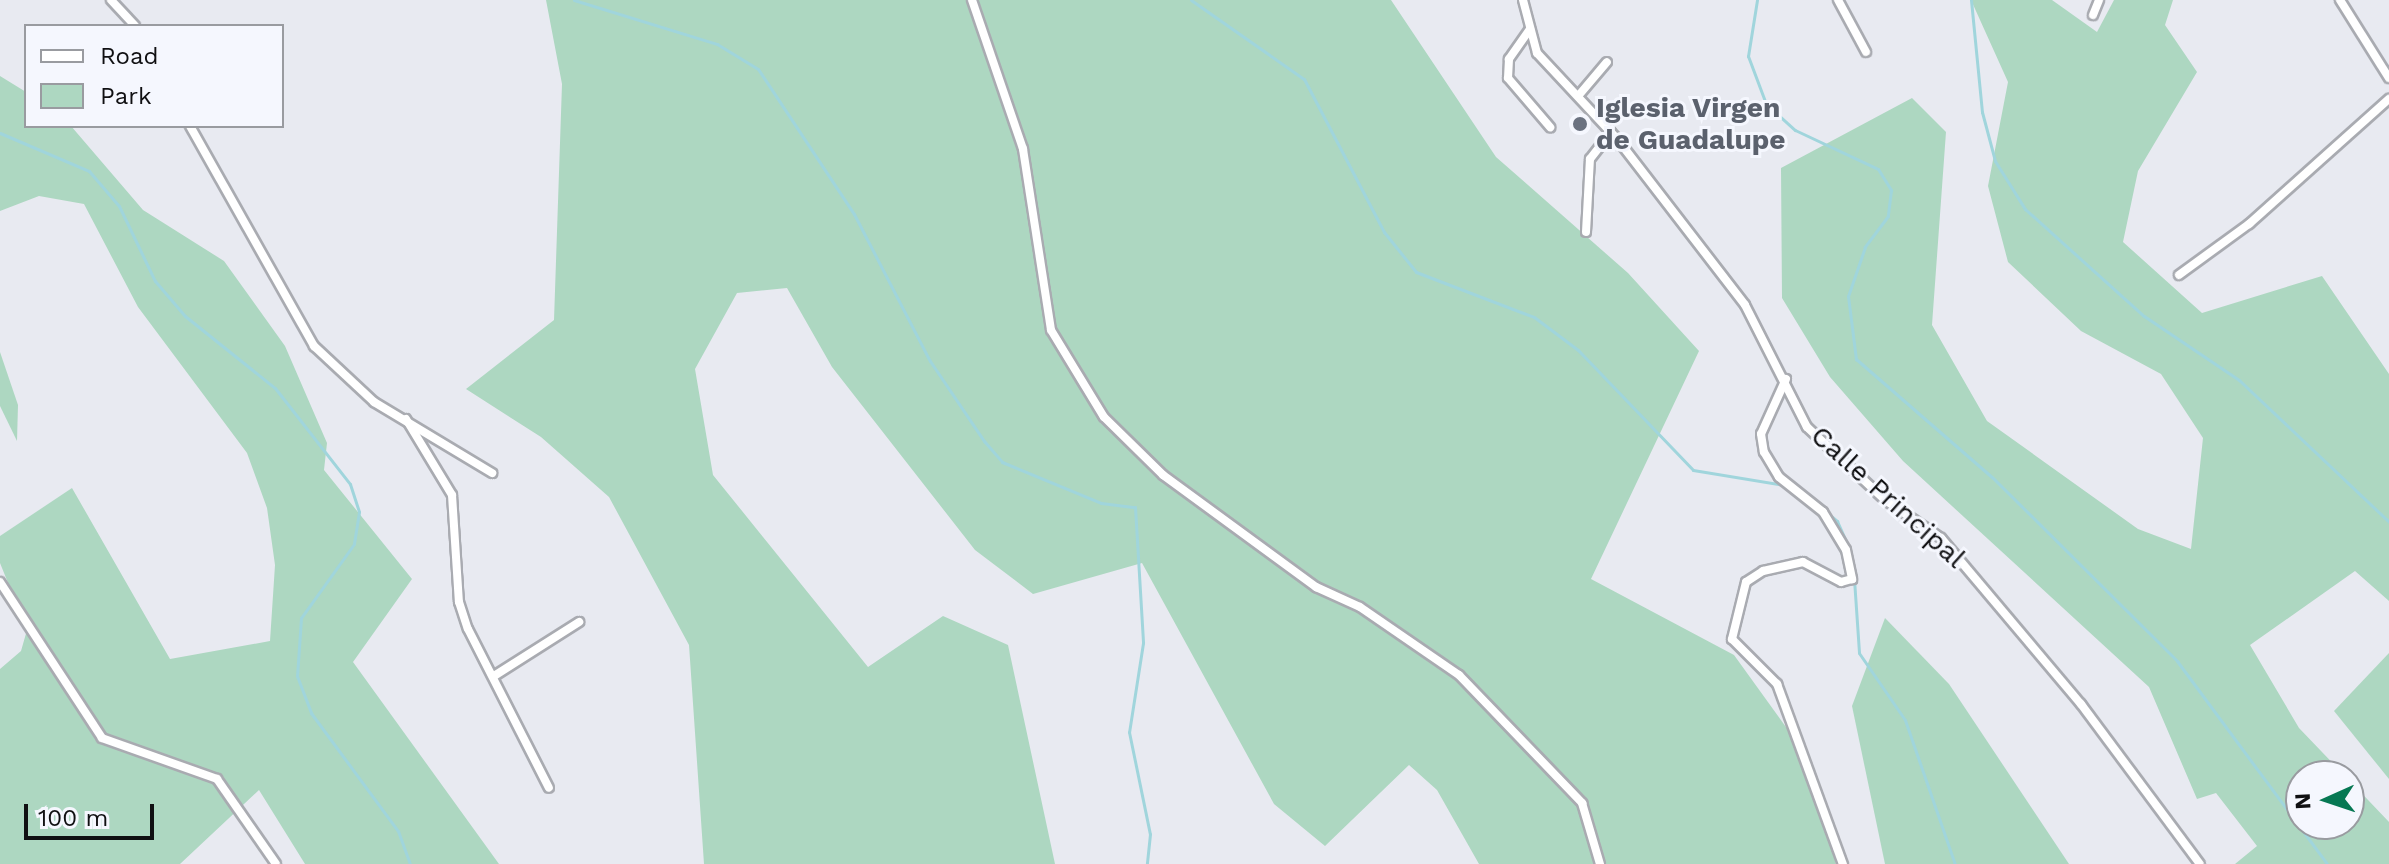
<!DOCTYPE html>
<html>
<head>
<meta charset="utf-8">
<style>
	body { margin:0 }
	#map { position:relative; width:2389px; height:864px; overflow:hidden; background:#e8eaf1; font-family:"Work Sans",sans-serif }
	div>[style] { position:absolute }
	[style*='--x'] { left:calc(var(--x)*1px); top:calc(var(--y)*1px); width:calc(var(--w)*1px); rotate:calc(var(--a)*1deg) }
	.green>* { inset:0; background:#add7c1 }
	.stream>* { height:3px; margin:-1.5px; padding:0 1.5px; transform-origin:1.5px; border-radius:1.5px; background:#a0d5dc }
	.roads { filter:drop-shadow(2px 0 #a9abb1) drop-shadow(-2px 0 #a9abb1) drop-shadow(0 2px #a9abb1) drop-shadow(0 -2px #a9abb1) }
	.street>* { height:8px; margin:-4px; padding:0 4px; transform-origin:4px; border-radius:4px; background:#fff }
	.dots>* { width:22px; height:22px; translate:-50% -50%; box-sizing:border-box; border:4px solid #f5f7fe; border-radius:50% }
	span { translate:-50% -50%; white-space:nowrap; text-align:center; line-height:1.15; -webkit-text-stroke:6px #f5f7fe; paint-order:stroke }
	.worship-label { font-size:28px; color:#5b616d; font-weight:700 }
	.left { translate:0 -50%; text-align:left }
	.street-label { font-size:28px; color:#101012 }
	.legend { position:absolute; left:24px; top:24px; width:260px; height:104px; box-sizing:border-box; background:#f5f7fe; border:2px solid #999ba0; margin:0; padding:10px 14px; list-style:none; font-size:24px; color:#101012 }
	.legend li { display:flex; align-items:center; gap:16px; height:40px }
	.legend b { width:40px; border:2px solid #999ba0 }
	.north { position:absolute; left:2285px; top:760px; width:80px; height:80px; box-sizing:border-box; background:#f5f7fe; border:2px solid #999ba0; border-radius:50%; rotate:267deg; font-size:22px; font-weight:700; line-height:32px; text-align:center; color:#101012 }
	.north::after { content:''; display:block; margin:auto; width:28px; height:36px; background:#067853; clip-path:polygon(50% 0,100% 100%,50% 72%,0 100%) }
	.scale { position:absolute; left:24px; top:804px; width:130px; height:36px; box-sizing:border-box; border:4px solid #101012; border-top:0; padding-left:10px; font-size:24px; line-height:28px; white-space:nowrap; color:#101012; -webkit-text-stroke:6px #f5f7fe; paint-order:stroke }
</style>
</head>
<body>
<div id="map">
	<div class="green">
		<i style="clip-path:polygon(546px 0,1391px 0,1496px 157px,1628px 273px,1699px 351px,1591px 579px,1734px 655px,1801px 748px,1836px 864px,1479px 864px,1437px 790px,1409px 765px,1325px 846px,1274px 804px,1142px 563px,1033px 594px,975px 550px,832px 367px,787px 288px,737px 293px,695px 369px,713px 475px,868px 667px,943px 616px,1008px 645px,1055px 864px,704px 864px,689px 645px,609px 497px,541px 437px,466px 389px,554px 320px,562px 84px)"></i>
		<i style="clip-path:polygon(1971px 0,2052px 0,2097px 32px,2114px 0,2173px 0,2165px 25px,2197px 72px,2138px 171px,2123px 242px,2202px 313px,2322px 276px,2389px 374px,2389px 601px,2355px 571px,2250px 645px,2299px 728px,2345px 776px,2301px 776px,2301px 824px,2349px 824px,2349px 780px,2389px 822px,2389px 864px,2235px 864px,2257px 846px,2216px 793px,2197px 799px,2149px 687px,1903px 461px,1830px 377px,1782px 298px,1781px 168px,1912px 98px,1946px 132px,1932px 325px,1987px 421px,2138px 529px,2191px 549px,2203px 438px,2161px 374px,2081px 331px,2008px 262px,1988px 186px,2008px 82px)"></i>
		<i style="clip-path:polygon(0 76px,26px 92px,26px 126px,71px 126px,143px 210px,224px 261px,285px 346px,327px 443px,324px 470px,412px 579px,353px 662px,499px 864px,305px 864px,259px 790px,180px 864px,0 864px,0 669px,21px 651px,27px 630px,0 563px,0 536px,72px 488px,170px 659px,270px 641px,275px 565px,267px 508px,247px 453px,138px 307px,84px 204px,39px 196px,0 211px)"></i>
		<i style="clip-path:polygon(0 352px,18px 405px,17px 441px,0 406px)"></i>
		<i style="clip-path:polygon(1885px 618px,1949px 684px,2069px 864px,1885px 864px,1852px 706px)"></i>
		<i style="clip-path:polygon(2389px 653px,2389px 779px,2334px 711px)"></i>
	</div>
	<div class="stream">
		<i style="--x:574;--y:0;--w:150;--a:17.1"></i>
		<i style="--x:717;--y:44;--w:48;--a:31.4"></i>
		<i style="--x:758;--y:69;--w:174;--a:56.5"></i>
		<i style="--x:854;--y:214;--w:165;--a:62.7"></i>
		<i style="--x:930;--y:361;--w:97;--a:56"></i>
		<i style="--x:984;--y:441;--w:28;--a:49"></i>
		<i style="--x:1002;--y:462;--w:107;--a:22.5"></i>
		<i style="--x:1101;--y:503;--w:34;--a:7"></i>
		<i style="--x:1135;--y:507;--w:136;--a:86.6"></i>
		<i style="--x:1143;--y:643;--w:90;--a:98.9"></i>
		<i style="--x:1129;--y:732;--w:104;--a:78.4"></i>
		<i style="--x:1150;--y:834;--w:30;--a:96"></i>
		<i style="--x:1191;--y:0;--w:138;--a:35"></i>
		<i style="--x:1304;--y:79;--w:173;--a:62.4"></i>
		<i style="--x:1384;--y:232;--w:51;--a:51.3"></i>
		<i style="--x:1416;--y:272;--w:126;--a:20.9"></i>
		<i style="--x:1534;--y:317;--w:55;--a:36.9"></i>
		<i style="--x:1578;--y:350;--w:166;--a:46.2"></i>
		<i style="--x:1693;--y:470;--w:92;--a:9.4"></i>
		<i style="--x:1757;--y:0;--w:57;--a:99.1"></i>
		<i style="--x:1748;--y:56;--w:51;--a:69.4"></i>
		<i style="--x:1766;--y:104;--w:39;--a:42"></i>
		<i style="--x:1795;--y:130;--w:92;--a:25.2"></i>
		<i style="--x:1878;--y:169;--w:25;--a:58"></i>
		<i style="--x:1891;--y:190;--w:26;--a:97"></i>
		<i style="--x:1888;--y:216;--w:39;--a:127"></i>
		<i style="--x:1865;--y:247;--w:52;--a:109.1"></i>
		<i style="--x:1848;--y:296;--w:64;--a:82.8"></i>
		<i style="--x:1856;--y:359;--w:181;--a:41"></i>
		<i style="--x:1993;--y:478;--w:260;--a:44.8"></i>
		<i style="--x:2177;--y:661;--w:252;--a:53.5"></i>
		<i style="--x:1971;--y:0;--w:113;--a:84.4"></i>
		<i style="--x:1982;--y:112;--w:51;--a:75.1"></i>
		<i style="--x:1995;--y:161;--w:57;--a:58"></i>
		<i style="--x:2025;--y:209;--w:160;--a:42"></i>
		<i style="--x:2144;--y:316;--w:115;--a:34"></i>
		<i style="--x:2239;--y:380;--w:207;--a:43.4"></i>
		<i style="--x:0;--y:133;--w:97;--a:23.1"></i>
		<i style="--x:89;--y:171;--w:46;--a:49.4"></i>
		<i style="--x:119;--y:206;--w:83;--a:64.4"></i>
		<i style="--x:155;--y:281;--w:46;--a:49.4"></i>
		<i style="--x:185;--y:316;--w:115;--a:38.7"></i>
		<i style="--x:275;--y:388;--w:122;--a:52"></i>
		<i style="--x:350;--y:484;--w:29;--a:72"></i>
		<i style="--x:359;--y:512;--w:32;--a:99"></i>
		<i style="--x:354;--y:544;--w:91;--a:125.6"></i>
		<i style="--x:301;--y:618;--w:58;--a:93.9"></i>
		<i style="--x:297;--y:676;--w:40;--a:69"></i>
		<i style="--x:311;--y:713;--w:147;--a:53.6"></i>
		<i style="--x:398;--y:831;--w:35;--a:70"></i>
		<i style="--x:1799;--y:489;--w:50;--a:40.1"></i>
		<i style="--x:1837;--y:521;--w:30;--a:66"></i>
		<i style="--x:1854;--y:579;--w:74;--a:86.1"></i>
		<i style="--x:1859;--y:653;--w:81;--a:55.5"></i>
		<i style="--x:1905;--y:720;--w:152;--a:70.9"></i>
	</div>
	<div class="roads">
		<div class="street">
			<i style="--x:111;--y:0;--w:35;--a:47"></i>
			<i style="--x:972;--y:0;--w:157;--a:71.1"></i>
			<i style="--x:1023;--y:149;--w:183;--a:81.2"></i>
			<i style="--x:1051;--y:330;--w:102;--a:58.7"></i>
			<i style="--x:1104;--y:417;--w:83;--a:44.5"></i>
			<i style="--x:1163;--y:475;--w:190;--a:36.2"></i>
			<i style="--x:1316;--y:587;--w:48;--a:24.4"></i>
			<i style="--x:1360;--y:607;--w:120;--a:34.5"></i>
			<i style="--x:1459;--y:675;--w:178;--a:46.1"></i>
			<i style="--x:1582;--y:803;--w:64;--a:73.6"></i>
			<i style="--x:1523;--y:0;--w:55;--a:75.2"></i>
			<i style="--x:1537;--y:53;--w:119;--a:47"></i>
			<i style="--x:1618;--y:140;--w:208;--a:52.4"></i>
			<i style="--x:1745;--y:305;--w:137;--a:63.1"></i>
			<i style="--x:1807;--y:427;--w:107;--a:43.1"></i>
			<i style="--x:1885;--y:500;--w:68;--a:34.2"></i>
			<i style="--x:1941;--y:538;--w:217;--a:49.9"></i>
			<i style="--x:2081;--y:704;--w:199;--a:53.4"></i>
			<i style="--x:1838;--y:0;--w:59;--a:61.7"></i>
			<i style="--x:2340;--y:0;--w:92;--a:57.9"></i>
			<i style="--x:2093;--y:15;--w:16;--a:-68"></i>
			<i style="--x:1530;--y:29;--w:37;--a:125"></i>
			<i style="--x:1509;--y:59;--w:19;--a:93"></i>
			<i style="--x:1508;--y:78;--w:65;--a:49.4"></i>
			<i style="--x:1579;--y:95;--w:43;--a:-49.7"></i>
			<i style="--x:190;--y:126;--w:253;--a:60.6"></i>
			<i style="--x:314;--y:346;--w:82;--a:43"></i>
			<i style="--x:374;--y:402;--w:138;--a:31"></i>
			<i style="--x:1586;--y:232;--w:73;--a:-86.9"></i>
			<i style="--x:1590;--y:159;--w:34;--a:-52"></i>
			<i style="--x:2179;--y:275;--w:87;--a:-36.1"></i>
			<i style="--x:2249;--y:224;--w:188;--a:-41.8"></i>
			<i style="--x:1786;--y:379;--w:60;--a:114.4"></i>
			<i style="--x:1761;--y:434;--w:18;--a:81"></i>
			<i style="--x:1764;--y:452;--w:29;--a:59"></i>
			<i style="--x:1779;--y:477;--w:56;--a:38.5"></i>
			<i style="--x:1823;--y:512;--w:44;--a:58.8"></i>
			<i style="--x:1846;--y:550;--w:30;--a:78"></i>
			<i style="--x:1852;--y:579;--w:11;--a:165"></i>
			<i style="--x:1841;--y:582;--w:43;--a:-152.2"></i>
			<i style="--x:1803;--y:562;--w:41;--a:167.3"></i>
			<i style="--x:1763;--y:571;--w:20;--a:147"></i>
			<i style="--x:1746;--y:582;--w:59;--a:103.8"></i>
			<i style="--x:1732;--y:639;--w:64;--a:45"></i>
			<i style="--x:1777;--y:684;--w:192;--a:69.9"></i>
			<i style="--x:406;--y:419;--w:89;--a:58.8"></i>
			<i style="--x:452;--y:495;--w:107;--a:86.3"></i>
			<i style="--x:459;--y:602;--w:28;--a:72"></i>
			<i style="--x:468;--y:629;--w:178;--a:63"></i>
			<i style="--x:0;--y:582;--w:186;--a:56.8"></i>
			<i style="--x:102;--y:738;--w:122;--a:19.6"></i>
			<i style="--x:217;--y:779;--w:103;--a:55.2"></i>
			<i style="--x:494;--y:676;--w:101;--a:-32.4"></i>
		</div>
	</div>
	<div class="dots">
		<i style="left:1580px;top:124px;background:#6b7280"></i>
	</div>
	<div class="worship-label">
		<span class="left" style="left:1596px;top:124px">Iglesia Virgen<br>de Guadalupe</span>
	</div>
	<div class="street-label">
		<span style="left:1888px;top:497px;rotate:42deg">Calle Principal</span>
	</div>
	<ul class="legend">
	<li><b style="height:10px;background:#fff"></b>Road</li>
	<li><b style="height:22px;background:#add7c1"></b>Park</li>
	</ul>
	<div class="north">N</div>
	<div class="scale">100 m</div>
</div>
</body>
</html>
